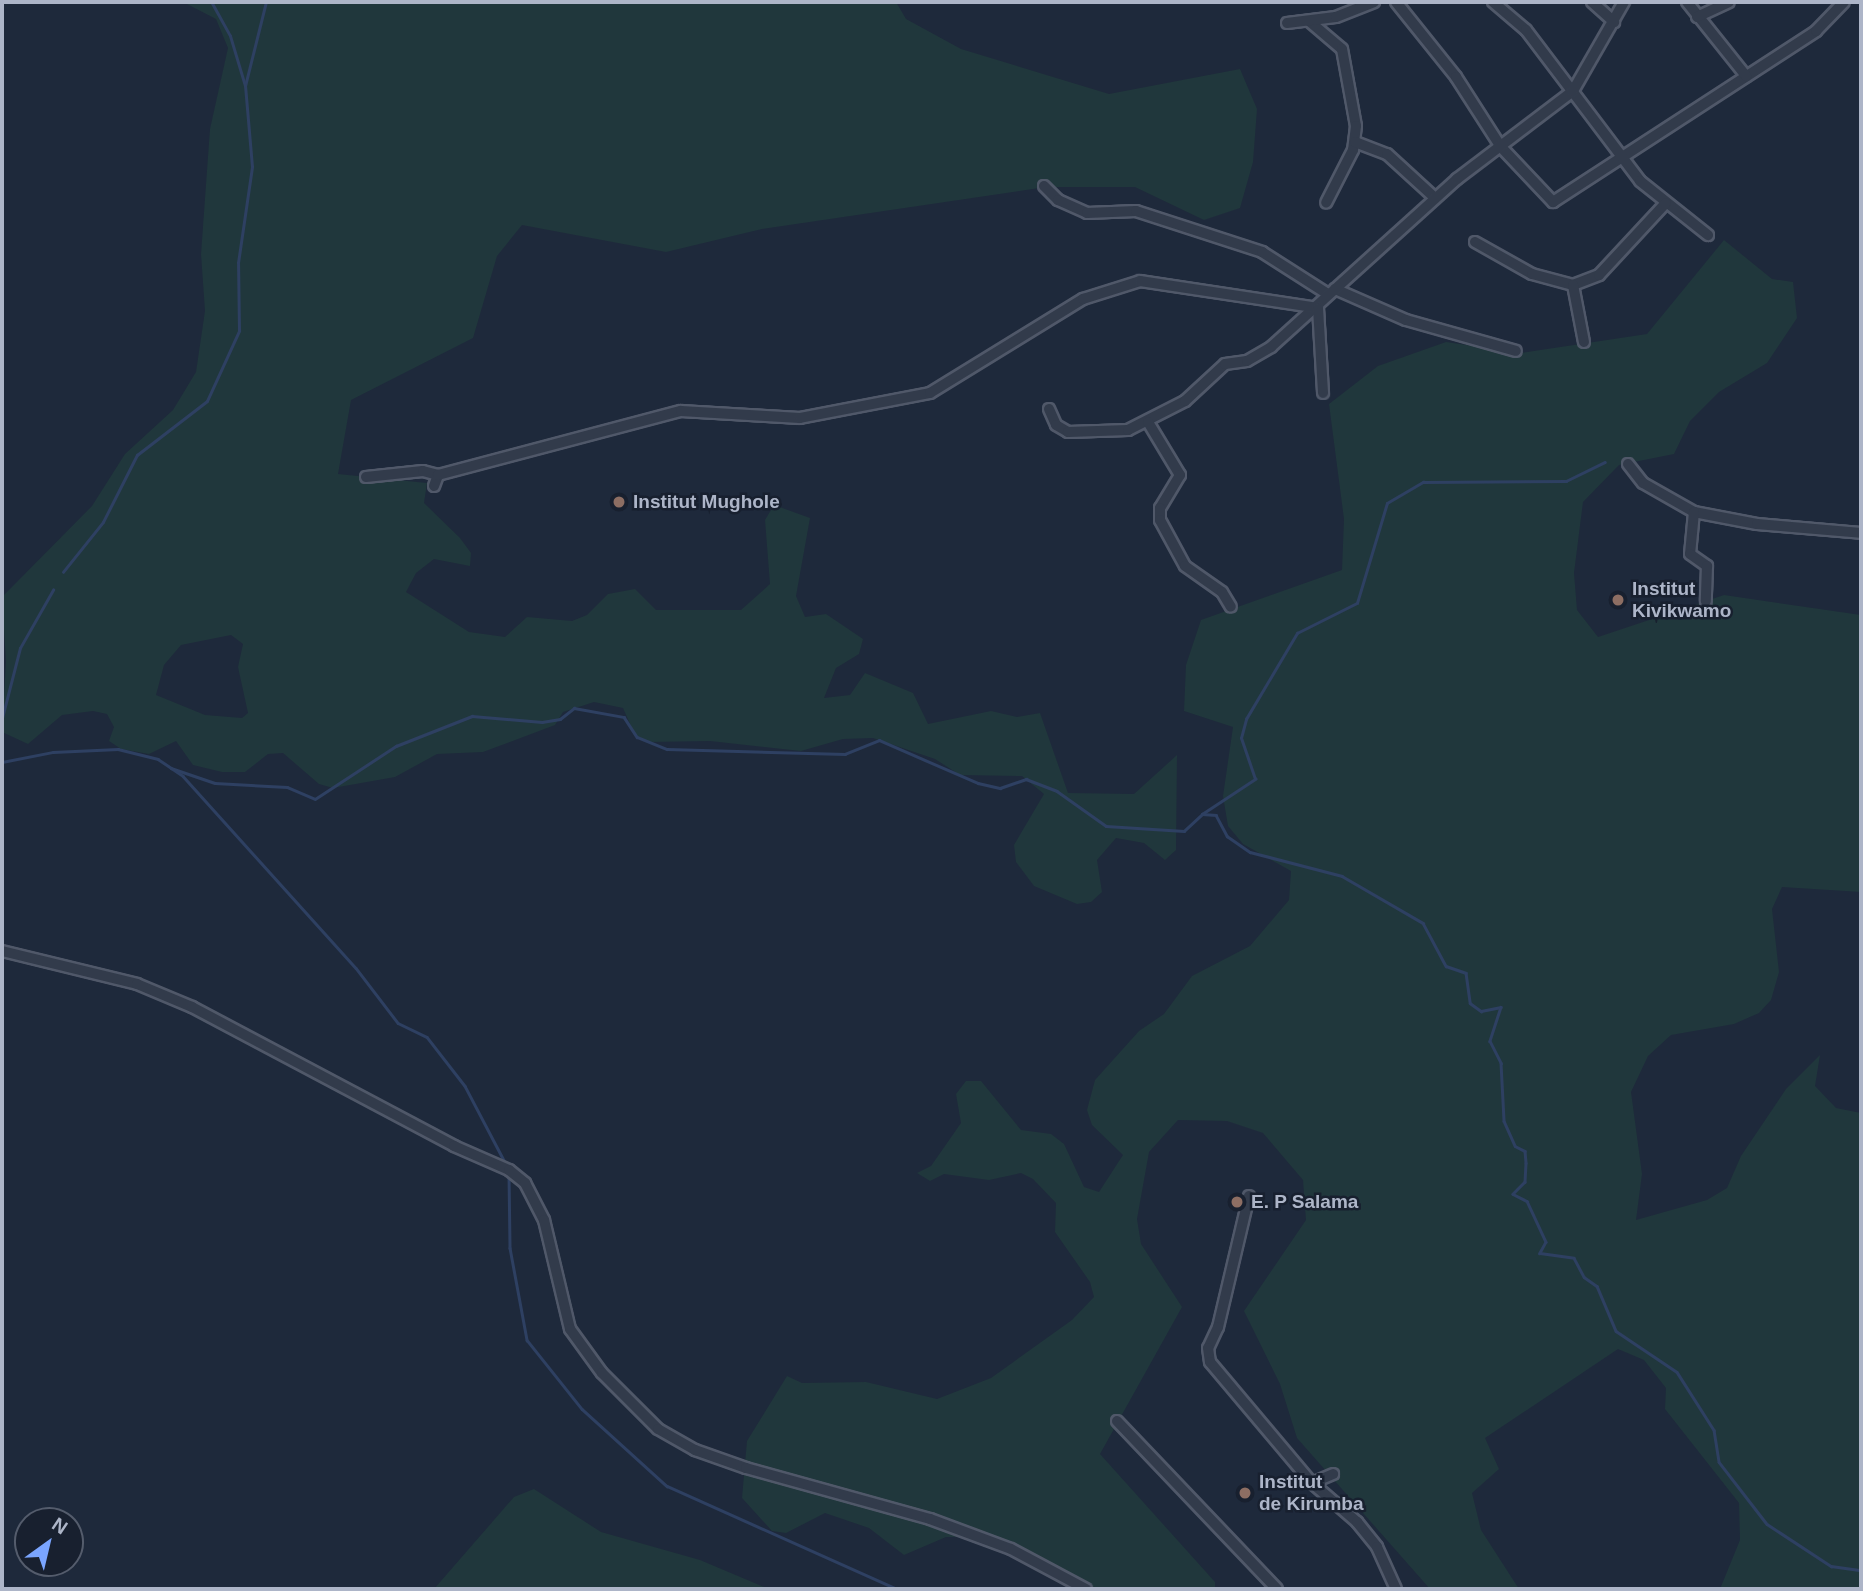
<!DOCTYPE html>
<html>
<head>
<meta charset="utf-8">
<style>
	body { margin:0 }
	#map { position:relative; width:1863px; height:1591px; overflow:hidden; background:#1e293b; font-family:Helvetica,sans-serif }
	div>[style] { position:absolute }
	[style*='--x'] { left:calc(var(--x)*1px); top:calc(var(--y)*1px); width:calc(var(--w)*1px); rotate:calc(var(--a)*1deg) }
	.green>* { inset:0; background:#20373c }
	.stream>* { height:2.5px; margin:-1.25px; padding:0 1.25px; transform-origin:1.25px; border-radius:1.25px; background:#2e4062 }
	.roads { filter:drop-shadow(2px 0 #505869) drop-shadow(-2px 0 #505869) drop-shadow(0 2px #505869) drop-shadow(0 -2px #505869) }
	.street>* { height:10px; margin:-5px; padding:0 5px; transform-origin:5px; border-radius:5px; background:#323b4b }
	.dots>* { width:19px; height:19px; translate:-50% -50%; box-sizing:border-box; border:4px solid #18202f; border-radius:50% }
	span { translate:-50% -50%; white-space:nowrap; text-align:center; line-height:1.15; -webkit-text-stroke:5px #18202f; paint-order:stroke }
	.poi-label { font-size:19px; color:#adb5c8; font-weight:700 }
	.left { translate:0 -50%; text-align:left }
	.frame { position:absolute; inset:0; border:4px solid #adb5c8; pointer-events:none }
	.north { position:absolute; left:14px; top:1507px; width:70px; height:70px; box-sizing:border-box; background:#18202f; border:2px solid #545c6c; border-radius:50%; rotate:34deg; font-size:19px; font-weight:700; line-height:28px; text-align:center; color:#adb5c8 }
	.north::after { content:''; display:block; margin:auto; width:24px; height:32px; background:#7aa5ff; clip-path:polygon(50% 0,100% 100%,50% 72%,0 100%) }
</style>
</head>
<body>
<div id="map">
	<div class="green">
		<i style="clip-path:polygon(evenodd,183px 2px,896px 2px,906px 19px,961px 49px,1109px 94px,1240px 69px,1257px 109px,1253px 162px,1240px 208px,1204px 220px,1135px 187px,1046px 187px,762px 229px,666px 252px,522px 225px,497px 256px,473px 338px,351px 400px,338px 474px,427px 483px,424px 503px,460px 538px,471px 553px,470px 566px,434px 559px,416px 573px,406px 592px,469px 632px,505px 637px,527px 617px,572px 621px,587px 615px,608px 594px,635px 589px,656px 610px,741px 610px,770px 584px,765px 520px,774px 505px,810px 518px,796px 596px,805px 617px,826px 614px,863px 639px,859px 654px,836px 668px,824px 698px,850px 695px,865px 673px,913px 693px,928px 724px,991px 711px,1017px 717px,1040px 713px,1068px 793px,1134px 794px,1177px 755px,1176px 850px,1165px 860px,1144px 843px,1116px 838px,1097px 860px,1102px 892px,1091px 902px,1077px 904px,1034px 886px,1016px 862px,1014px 845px,1044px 794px,1022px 776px,960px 775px,935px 759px,873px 738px,843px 739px,801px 751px,710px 741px,649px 742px,635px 735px,623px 708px,594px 702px,563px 712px,555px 725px,483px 752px,437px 754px,395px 777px,333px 788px,319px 784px,283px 753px,268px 754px,245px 772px,222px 772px,193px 765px,176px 741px,149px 754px,121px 749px,109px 741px,114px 727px,107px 714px,93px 711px,62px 715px,28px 744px,2px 732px,6px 661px,2px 597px,92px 506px,125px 454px,173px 410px,196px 372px,205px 311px,201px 254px,210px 129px,228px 48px,216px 19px,183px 2px,231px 635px,243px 644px,238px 667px,248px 713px,242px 718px,205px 715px,156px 695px,164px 665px,181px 645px,231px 635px)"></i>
		<i style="clip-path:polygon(1724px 240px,1772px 279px,1793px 282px,1797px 318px,1767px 363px,1719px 392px,1690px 421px,1674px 454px,1619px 465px,1583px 502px,1574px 573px,1577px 610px,1598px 637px,1724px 595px,1861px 615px,1861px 892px,1782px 887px,1772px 909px,1779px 972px,1771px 1000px,1759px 1013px,1734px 1024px,1671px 1035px,1648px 1056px,1631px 1092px,1642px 1174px,1636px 1220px,1707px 1200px,1727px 1188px,1741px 1156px,1786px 1089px,1820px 1055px,1815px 1086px,1836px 1108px,1861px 1113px,1861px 1589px,1720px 1589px,1740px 1540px,1739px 1503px,1665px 1409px,1666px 1388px,1644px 1360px,1618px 1349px,1485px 1438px,1499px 1469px,1472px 1493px,1481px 1530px,1519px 1589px,1430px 1589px,1297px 1438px,1280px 1384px,1244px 1311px,1306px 1220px,1303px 1180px,1263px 1133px,1227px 1121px,1178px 1120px,1149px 1152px,1137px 1219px,1141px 1244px,1182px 1307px,1100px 1454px,1215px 1582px,1215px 1589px,1082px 1589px,1024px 1558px,961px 1537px,946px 1537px,904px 1555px,869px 1528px,825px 1513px,786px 1533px,772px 1531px,742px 1498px,747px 1441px,787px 1376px,802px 1383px,866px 1382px,937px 1399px,991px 1378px,1072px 1320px,1094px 1297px,1090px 1282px,1055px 1232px,1056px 1203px,1033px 1179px,1021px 1173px,989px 1180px,944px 1174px,930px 1181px,917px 1173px,931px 1166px,961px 1123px,956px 1094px,966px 1081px,981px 1081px,1021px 1130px,1051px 1134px,1064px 1144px,1084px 1187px,1099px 1192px,1123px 1155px,1092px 1125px,1087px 1110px,1095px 1080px,1139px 1031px,1164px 1014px,1192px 976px,1250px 946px,1289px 900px,1291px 871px,1243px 844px,1228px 826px,1223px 796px,1233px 727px,1184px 711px,1186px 665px,1201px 620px,1342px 570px,1344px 519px,1329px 404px,1378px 366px,1446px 342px,1521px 353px,1647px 334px)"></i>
		<i style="clip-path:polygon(534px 1489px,601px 1532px,700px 1560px,769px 1589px,434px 1589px,514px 1497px)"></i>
	</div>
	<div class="stream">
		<i style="--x:245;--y:86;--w:87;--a:-76"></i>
		<i style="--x:63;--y:572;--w:64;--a:-51.3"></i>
		<i style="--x:103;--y:522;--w:75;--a:-63.1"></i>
		<i style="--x:137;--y:455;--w:88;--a:-37.6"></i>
		<i style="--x:207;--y:401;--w:77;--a:-65.4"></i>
		<i style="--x:239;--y:331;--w:68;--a:-90.8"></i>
		<i style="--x:238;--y:263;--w:97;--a:-81.7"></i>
		<i style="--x:252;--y:167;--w:81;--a:-94.9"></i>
		<i style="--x:245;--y:86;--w:52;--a:-106.7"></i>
		<i style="--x:230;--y:36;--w:39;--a:-119"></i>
		<i style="--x:2;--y:718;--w:72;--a:-75.6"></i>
		<i style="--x:20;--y:648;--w:67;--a:-60.4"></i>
		<i style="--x:2;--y:762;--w:52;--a:-11.1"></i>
		<i style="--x:53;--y:752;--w:65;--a:-2.6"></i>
		<i style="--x:118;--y:749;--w:41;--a:14"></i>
		<i style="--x:158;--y:759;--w:30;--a:34"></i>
		<i style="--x:183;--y:776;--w:258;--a:48"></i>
		<i style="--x:356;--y:968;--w:69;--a:52.6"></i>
		<i style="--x:398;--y:1023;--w:32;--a:26"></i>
		<i style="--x:427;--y:1037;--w:62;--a:52.2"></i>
		<i style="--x:465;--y:1086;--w:88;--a:62.3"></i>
		<i style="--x:171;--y:768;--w:46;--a:18.8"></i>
		<i style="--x:215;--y:783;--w:72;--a:3.2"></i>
		<i style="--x:287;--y:787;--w:30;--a:23"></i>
		<i style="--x:315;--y:799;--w:97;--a:-33.2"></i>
		<i style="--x:396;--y:746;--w:82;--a:-21.5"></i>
		<i style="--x:472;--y:716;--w:70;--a:4.9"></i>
		<i style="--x:542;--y:722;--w:18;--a:-9"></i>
		<i style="--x:560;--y:719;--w:18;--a:-38"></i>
		<i style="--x:574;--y:708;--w:51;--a:10.2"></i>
		<i style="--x:624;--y:717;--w:24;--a:57"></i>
		<i style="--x:637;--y:737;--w:32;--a:22"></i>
		<i style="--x:667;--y:749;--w:178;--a:1.6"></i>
		<i style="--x:845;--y:754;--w:37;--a:-22"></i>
		<i style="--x:879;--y:740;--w:108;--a:23.5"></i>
		<i style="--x:978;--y:783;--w:23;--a:13"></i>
		<i style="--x:1000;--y:788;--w:28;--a:-19"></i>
		<i style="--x:1026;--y:779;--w:33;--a:21"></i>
		<i style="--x:1057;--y:791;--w:60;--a:35.5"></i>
		<i style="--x:1106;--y:826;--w:78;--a:3.7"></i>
		<i style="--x:1184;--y:831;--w:25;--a:-43"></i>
		<i style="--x:1202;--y:814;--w:14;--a:4"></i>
		<i style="--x:1216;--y:815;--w:24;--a:62"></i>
		<i style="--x:1227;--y:836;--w:28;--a:35"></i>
		<i style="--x:1250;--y:852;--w:95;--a:14.6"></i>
		<i style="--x:1342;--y:876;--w:94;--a:30.1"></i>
		<i style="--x:1423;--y:923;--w:49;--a:61.9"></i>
		<i style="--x:1446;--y:966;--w:21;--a:19"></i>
		<i style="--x:1466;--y:973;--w:30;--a:82"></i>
		<i style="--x:1470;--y:1003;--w:14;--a:36"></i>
		<i style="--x:1481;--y:1011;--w:20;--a:-11"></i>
		<i style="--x:1501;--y:1007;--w:36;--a:108"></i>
		<i style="--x:1490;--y:1041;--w:25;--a:63"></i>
		<i style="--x:1501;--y:1063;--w:58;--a:87"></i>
		<i style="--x:1504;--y:1121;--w:27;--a:66"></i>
		<i style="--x:1515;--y:1146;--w:11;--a:27"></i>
		<i style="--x:1525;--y:1151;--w:12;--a:85"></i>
		<i style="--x:1526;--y:1163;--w:19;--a:93"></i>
		<i style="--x:1525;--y:1182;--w:17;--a:135"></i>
		<i style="--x:1513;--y:1194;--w:16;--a:27"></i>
		<i style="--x:1527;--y:1201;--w:45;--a:65.1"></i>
		<i style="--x:1546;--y:1242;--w:13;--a:119"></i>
		<i style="--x:1540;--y:1253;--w:34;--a:8"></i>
		<i style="--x:1574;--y:1258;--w:21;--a:62"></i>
		<i style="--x:1584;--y:1277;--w:16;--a:35"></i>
		<i style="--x:1597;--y:1286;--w:49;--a:67.1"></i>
		<i style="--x:1616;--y:1331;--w:73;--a:33.9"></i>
		<i style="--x:1677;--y:1372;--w:69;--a:57.5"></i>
		<i style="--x:1714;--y:1430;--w:32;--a:81"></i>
		<i style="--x:1719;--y:1462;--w:78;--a:52.3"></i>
		<i style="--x:1767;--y:1524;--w:77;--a:33.3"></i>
		<i style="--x:1831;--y:1566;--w:30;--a:8"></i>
		<i style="--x:1202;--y:814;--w:64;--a:-33.4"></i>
		<i style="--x:1255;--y:779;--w:43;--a:-108.9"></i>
		<i style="--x:1241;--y:738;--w:20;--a:-75"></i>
		<i style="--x:1246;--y:719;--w:100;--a:-59.3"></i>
		<i style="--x:1297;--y:633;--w:67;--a:-26.6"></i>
		<i style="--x:1357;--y:603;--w:104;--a:-73.3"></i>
		<i style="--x:1387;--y:503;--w:42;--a:-30.3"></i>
		<i style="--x:1423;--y:482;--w:143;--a:-0.4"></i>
		<i style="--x:1566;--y:481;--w:43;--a:-26"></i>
		<i style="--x:509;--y:1174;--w:74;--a:89.2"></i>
		<i style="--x:510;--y:1248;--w:94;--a:79.5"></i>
		<i style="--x:527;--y:1340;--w:88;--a:51.4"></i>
		<i style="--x:582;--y:1409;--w:115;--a:42.2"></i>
		<i style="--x:667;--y:1486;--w:252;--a:24.1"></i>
	</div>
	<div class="roads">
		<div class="street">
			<i style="--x:1396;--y:2;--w:96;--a:51.3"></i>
			<i style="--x:1456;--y:77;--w:83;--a:57.3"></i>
			<i style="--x:1501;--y:147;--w:76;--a:46.6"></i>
			<i style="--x:1553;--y:202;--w:314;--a:-33"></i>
			<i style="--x:1816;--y:31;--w:40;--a:-46"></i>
			<i style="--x:1493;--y:2;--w:43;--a:40.3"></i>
			<i style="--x:1526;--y:30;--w:189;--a:52.9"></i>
			<i style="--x:1640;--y:181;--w:87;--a:38.5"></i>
			<i style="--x:1592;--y:2;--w:30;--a:42"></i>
			<i style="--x:1687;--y:2;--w:95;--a:51.4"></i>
			<i style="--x:1697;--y:17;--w:35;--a:-25"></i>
			<i style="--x:1309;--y:21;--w:43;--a:40.3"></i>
			<i style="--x:1342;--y:49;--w:78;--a:79.7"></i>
			<i style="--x:1356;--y:126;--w:24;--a:97"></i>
			<i style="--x:1353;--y:150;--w:59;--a:117"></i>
			<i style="--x:1287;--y:23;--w:49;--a:-7"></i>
			<i style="--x:1336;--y:17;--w:41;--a:-21.5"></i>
			<i style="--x:1355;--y:142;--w:34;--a:21"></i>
			<i style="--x:1387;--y:154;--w:65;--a:42.5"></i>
			<i style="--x:1044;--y:186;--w:20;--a:45"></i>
			<i style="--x:1058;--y:200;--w:32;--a:24"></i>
			<i style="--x:1087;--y:213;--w:49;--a:-2.3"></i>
			<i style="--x:1136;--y:211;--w:133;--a:18"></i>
			<i style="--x:1262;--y:252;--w:78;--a:32.5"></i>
			<i style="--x:1475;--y:242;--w:65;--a:29.3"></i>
			<i style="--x:1532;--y:274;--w:42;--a:15"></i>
			<i style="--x:1573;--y:285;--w:28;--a:-21"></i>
			<i style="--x:1599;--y:275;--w:98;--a:-47.1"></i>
			<i style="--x:1573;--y:285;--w:58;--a:79.1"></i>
			<i style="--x:1335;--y:289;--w:77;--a:23.6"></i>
			<i style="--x:1406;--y:320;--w:114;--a:15.7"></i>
			<i style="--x:1049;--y:409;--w:17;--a:66"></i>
			<i style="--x:1056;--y:425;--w:14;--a:30"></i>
			<i style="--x:1068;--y:432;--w:60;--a:-1.9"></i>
			<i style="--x:1128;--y:430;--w:64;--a:-27"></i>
			<i style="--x:1185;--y:401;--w:54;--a:-42.8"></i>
			<i style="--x:1225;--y:364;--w:22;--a:-8"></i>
			<i style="--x:1247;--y:361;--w:28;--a:-30"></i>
			<i style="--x:1271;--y:347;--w:251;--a:-42.1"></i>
			<i style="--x:1457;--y:179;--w:146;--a:-37.2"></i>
			<i style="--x:1573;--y:91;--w:103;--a:-60.2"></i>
			<i style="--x:1148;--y:422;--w:62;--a:58.9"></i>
			<i style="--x:1180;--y:475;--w:39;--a:121"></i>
			<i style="--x:1160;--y:508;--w:12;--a:90"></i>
			<i style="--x:1160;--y:520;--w:52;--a:61.5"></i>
			<i style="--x:1185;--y:566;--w:45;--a:35.1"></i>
			<i style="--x:1222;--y:592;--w:17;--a:59"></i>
			<i style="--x:1628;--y:464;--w:24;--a:52"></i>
			<i style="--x:1643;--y:483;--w:59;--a:29.6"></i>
			<i style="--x:1694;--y:512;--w:64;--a:10.8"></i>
			<i style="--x:1757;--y:524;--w:104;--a:4.9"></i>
			<i style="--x:366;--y:477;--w:57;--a:-6"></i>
			<i style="--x:423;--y:471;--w:16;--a:15"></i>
			<i style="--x:434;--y:486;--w:12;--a:-70"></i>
			<i style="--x:438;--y:475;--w:251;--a:-14.8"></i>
			<i style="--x:681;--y:411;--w:119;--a:3.4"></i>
			<i style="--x:800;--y:418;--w:132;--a:-10.9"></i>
			<i style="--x:930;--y:393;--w:180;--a:-31.6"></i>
			<i style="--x:1083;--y:299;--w:60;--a:-17.5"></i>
			<i style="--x:1140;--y:281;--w:180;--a:8.6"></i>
			<i style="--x:1318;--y:308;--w:85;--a:86.6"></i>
			<i style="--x:1694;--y:512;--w:42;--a:95.4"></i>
			<i style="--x:1690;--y:554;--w:21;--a:35"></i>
			<i style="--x:1707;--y:566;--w:35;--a:92"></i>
			<i style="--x:2;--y:951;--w:139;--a:13.7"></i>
			<i style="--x:137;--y:984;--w:60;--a:22.7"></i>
			<i style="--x:192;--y:1007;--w:297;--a:27.9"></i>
			<i style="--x:454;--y:1146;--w:60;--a:23.6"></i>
			<i style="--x:509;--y:1170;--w:21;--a:39"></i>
			<i style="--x:525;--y:1183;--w:42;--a:62.8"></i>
			<i style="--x:544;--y:1220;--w:112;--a:76.6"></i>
			<i style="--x:570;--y:1329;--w:54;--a:54"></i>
			<i style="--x:602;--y:1373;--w:79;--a:45"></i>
			<i style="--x:658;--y:1429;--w:43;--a:29.6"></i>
			<i style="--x:695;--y:1450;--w:54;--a:19.4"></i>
			<i style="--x:746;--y:1468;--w:191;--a:15.5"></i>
			<i style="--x:930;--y:1519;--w:86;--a:20.3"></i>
			<i style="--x:1011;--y:1549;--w:85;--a:28.1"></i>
			<i style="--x:1249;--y:1196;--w:135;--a:103.3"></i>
			<i style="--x:1218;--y:1327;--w:23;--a:115"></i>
			<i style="--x:1208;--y:1348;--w:14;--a:82"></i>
			<i style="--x:1210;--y:1362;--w:158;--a:49.9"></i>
			<i style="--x:1312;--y:1483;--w:60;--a:40.9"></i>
			<i style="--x:1357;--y:1522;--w:32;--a:51"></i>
			<i style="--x:1377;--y:1547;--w:46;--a:65.7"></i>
			<i style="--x:1117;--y:1421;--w:232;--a:46.4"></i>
			<i style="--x:1312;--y:1483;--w:23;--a:-23"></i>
		</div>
	</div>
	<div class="dots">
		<i style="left:619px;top:502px;background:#8d6e63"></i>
		<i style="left:1618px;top:600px;background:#8d6e63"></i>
		<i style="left:1237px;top:1202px;background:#8d6e63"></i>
		<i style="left:1245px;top:1493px;background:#8d6e63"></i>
	</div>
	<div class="poi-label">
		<span class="left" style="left:633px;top:502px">Institut Mughole</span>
		<span class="left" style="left:1632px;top:600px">Institut<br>Kivikwamo</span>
		<span class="left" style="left:1251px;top:1202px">E. P Salama</span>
		<span class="left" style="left:1259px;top:1493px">Institut<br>de Kirumba</span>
	</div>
	<div class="frame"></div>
	<div class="north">N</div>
</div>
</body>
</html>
